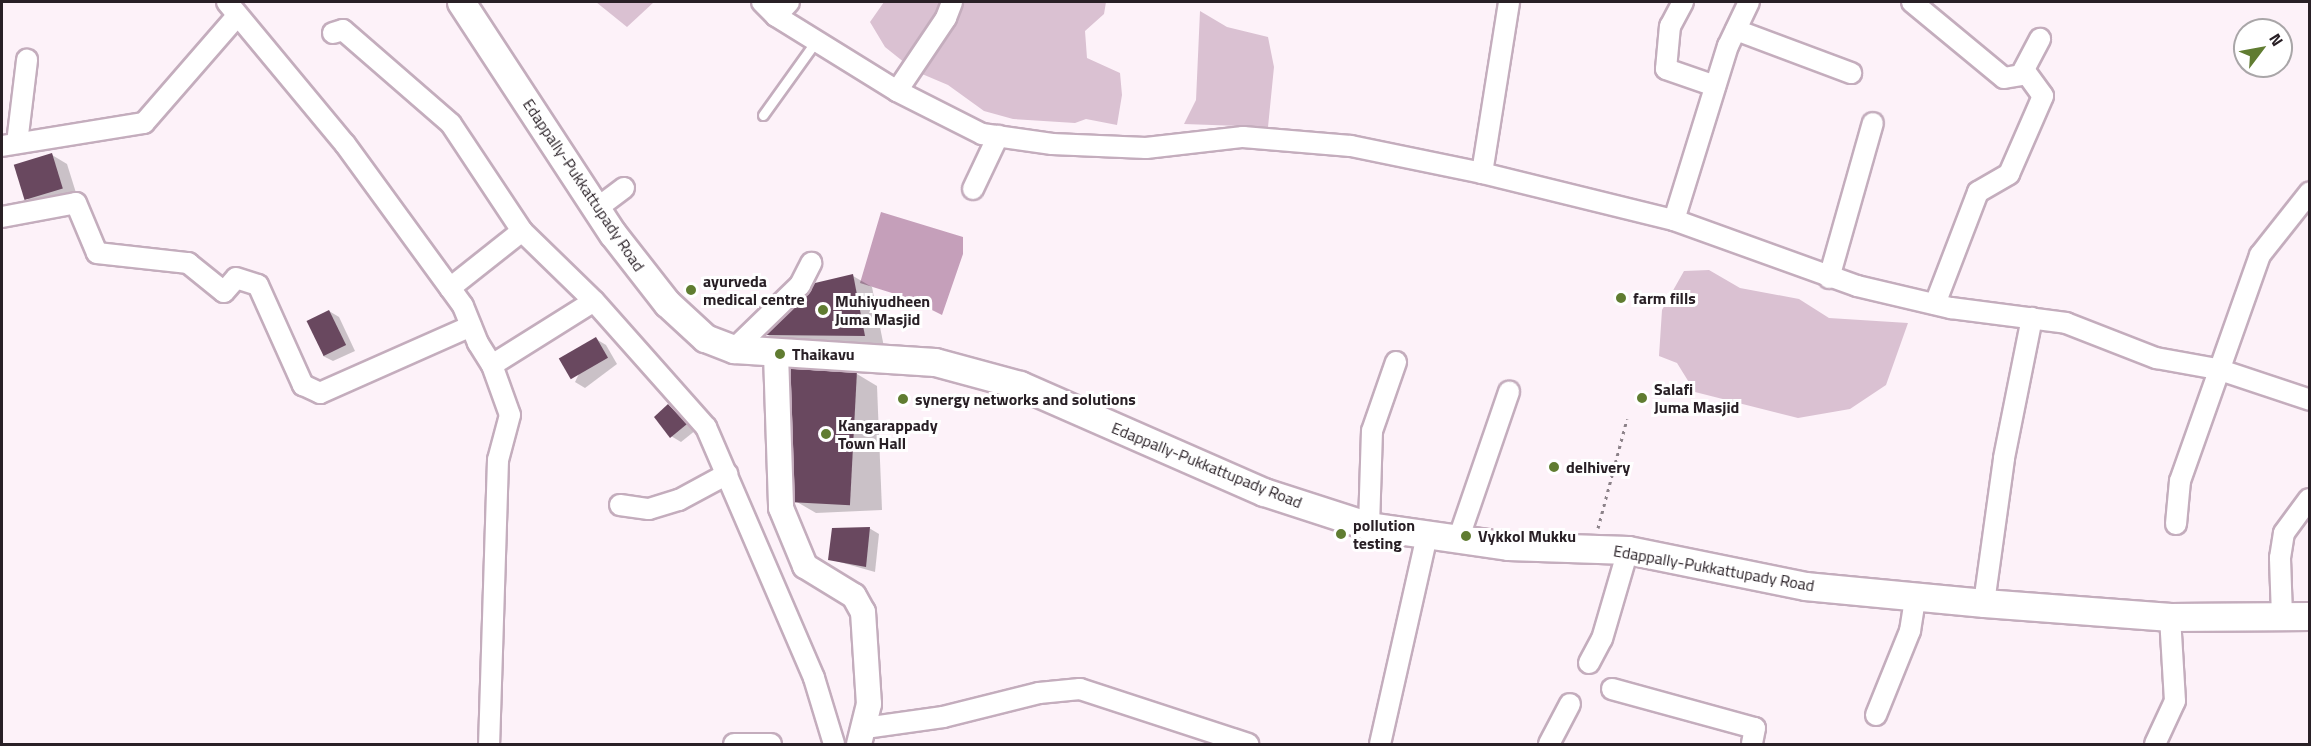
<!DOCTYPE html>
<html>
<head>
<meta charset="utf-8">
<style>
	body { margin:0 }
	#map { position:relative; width:2311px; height:746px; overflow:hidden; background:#fdf2f9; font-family:"Titillium Web",sans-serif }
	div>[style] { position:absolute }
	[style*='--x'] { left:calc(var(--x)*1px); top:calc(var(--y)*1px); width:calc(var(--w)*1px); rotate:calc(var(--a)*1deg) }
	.green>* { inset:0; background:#dac1d2 }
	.water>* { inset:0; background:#c59fba }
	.shadow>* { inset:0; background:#0003 }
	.building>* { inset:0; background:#69485f; transform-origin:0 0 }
	.path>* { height:3px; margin-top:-1.5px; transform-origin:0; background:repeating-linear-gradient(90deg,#8c8289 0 3px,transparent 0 7.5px) }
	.roads { filter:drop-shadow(2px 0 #c4adbd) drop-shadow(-2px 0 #c4adbd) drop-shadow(0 2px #c4adbd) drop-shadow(0 -2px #c4adbd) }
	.service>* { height:9px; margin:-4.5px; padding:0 4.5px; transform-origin:4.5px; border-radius:4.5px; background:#fff }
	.minor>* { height:20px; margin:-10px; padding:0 10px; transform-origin:10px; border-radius:10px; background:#fff }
	.tertiary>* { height:24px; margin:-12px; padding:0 12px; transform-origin:12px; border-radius:12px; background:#fff }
	.secondary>* { height:27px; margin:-13.5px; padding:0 13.5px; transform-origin:13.5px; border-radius:13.5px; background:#fff }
	.dots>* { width:16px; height:16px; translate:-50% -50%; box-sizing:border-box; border:3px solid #fff; border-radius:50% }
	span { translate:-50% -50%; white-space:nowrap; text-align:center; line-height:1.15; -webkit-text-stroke:6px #fff; paint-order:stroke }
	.street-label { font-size:16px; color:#292026 }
	.poi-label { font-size:16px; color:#292026; font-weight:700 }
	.left { translate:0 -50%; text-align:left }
	.frame { position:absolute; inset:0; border:3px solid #292026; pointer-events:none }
	.north { position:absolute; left:2233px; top:18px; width:60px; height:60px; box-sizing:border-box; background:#fff; border:2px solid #a9a6a8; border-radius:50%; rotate:58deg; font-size:16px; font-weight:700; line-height:24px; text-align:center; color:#292026 }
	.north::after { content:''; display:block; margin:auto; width:21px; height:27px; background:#607c31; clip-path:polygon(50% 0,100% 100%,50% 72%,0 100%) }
</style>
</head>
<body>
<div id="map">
	<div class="green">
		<i style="clip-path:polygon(596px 2px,654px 2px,627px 27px)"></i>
		<i style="clip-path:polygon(884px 2px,1106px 2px,1104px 14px,1085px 31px,1087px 58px,1120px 73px,1122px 95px,1117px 125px,1086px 119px,1075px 123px,1013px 119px,984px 111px,948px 85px,915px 71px,885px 47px,870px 22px)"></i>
		<i style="clip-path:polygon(1200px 11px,1227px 27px,1268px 37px,1274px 67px,1268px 127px,1184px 124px,1196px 100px)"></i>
		<i style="clip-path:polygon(1709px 270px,1740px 288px,1799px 299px,1829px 318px,1908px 323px,1886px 385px,1850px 409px,1798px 418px,1695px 392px,1677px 363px,1659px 356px,1662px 310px,1684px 271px)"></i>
	</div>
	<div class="water">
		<i style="clip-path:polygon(881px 212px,963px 237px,963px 254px,942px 315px,908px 298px,860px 283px)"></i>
	</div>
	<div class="shadow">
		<i style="clip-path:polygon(52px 155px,67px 164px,77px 196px,40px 206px,25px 198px)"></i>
		<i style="clip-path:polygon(853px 276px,872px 287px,884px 347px,787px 346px,768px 335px)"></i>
		<i style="clip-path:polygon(329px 311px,339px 317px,355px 351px,333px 361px,323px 356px)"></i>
		<i style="clip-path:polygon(596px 339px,606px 345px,617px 364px,585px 388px,575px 382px)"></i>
		<i style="clip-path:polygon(857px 374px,877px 386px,882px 510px,816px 513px,797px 502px)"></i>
		<i style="clip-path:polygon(669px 406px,696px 430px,681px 442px,671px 436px)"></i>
		<i style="clip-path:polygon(869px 528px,879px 534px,875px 572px,829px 559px)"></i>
	</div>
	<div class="building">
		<i style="left:52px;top:153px;width:37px;height:40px;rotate:73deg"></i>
		<i style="clip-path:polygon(853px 274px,865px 336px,765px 335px,815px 283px)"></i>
		<i style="left:329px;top:310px;width:39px;height:25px;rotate:64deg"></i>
		<i style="left:596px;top:337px;width:24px;height:43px;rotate:60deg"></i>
		<i style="left:791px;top:369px;width:66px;height:133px;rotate:3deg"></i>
		<i style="clip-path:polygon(668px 404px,687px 424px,670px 438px,654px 417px)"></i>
		<i style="clip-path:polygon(870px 527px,866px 567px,828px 560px,832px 528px)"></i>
	</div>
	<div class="path">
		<i style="--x:1598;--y:528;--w:113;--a:-75.1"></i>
	</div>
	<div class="roads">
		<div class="service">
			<i style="--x:763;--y:115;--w:91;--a:-54.4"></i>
		</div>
		<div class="minor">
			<i style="--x:227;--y:2;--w:185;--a:50.3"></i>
			<i style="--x:345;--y:144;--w:200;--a:53.9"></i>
			<i style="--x:463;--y:306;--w:40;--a:68"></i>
			<i style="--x:478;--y:343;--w:26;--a:58"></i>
			<i style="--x:492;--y:365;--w:53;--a:70.2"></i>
			<i style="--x:510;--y:415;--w:47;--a:104.9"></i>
			<i style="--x:498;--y:460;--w:284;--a:91.8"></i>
			<i style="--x:762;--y:2;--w:20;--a:45"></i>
			<i style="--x:776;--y:16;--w:142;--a:31.8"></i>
			<i style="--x:897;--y:91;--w:95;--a:26.8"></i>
			<i style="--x:982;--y:134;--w:71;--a:8.1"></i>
			<i style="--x:1052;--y:144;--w:94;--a:2.4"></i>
			<i style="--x:1146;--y:148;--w:98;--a:-6.5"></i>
			<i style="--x:1243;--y:137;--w:108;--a:4.8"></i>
			<i style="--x:1351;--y:146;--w:134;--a:11.6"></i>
			<i style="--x:1482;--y:173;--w:198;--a:13.8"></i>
			<i style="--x:1674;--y:220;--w:195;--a:19.8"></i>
			<i style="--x:1857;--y:286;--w:97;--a:13.2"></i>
			<i style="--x:1951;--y:308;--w:116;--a:7.4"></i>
			<i style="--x:2066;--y:323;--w:97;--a:21.3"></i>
			<i style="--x:2156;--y:358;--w:62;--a:10.2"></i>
			<i style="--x:2217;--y:369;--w:98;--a:18.4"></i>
			<i style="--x:1683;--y:2;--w:27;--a:118"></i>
			<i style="--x:1670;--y:26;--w:43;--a:95.3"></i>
			<i style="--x:1666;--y:69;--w:52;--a:19.1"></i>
			<i style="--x:1912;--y:2;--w:119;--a:39.6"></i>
			<i style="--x:2004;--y:78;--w:17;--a:-10"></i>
			<i style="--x:2021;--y:75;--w:41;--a:-62.2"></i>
			<i style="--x:776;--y:16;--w:19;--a:-47"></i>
			<i style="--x:1736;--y:30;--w:123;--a:20.5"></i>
			<i style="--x:333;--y:33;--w:10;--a:-17"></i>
			<i style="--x:343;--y:30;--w:143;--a:41"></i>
			<i style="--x:451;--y:124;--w:128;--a:56.4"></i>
			<i style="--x:522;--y:231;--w:100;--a:44.2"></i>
			<i style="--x:594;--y:301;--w:169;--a:48.4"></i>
			<i style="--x:706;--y:427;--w:273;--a:66.7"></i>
			<i style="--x:814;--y:678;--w:69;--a:73.1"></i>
			<i style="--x:897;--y:91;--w:88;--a:-56.1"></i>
			<i style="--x:946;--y:18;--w:17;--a:-69"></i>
			<i style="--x:17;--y:143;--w:84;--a:-83.1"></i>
			<i style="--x:2;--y:146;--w:144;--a:-9.2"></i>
			<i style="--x:144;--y:123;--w:140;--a:-49"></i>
			<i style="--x:1482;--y:173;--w:173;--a:-81"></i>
			<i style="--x:973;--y:189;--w:59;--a:-64.7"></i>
			<i style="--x:596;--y:209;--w:35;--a:-37"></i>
			<i style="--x:2;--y:217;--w:75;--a:-10.7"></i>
			<i style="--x:76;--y:203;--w:54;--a:67.2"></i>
			<i style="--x:97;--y:253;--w:92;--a:6.3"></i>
			<i style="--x:188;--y:263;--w:46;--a:38.9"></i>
			<i style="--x:224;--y:292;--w:18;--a:-49"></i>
			<i style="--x:236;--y:278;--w:23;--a:18"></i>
			<i style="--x:258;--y:285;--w:110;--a:65.8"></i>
			<i style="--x:303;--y:385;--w:19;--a:25"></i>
			<i style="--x:320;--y:393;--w:165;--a:-23.9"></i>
			<i style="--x:1674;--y:220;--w:182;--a:-72.8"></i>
			<i style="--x:1728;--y:46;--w:49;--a:-64.5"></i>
			<i style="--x:1829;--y:278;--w:161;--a:-74.2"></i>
			<i style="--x:450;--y:288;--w:92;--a:-38.4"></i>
			<i style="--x:1935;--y:304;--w:120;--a:-69"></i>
			<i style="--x:1978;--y:192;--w:36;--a:-30"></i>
			<i style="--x:2009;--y:174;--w:85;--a:-66.4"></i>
			<i style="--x:2043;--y:96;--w:32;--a:-126"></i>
			<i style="--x:734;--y:349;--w:92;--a:-44.1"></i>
			<i style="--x:800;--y:285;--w:25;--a:-63"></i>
			<i style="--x:492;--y:365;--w:120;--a:-32.1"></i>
			<i style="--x:620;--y:505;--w:29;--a:8"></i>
			<i style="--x:649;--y:509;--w:31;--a:-17"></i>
			<i style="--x:679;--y:500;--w:55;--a:-28.4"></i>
			<i style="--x:2176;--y:524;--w:43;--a:-84.7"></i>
			<i style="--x:2180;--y:481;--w:240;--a:-70.5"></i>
			<i style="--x:2260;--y:255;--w:80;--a:-51.6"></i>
			<i style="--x:1369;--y:526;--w:95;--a:-88.2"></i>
			<i style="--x:1372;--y:431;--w:73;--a:-70.8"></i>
			<i style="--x:1458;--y:540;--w:157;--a:-71"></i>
			<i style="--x:1984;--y:603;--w:146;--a:-82.1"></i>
			<i style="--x:2004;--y:458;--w:143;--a:-78.7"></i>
			<i style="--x:2282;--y:616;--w:58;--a:-92"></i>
			<i style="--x:2280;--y:558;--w:25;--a:-81"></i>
			<i style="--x:2284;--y:533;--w:42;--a:-53.7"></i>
			<i style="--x:1589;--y:663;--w:27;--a:-62"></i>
			<i style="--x:1602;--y:639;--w:93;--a:-73.7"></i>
			<i style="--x:1612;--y:689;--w:148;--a:15.3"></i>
			<i style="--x:1755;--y:728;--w:16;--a:101"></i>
			<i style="--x:1876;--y:715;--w:91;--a:-68"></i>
			<i style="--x:1910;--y:631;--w:36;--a:-81"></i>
			<i style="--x:865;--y:728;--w:79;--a:-8"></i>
			<i style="--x:943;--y:717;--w:99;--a:-14"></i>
			<i style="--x:1039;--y:693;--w:41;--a:-5.6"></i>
			<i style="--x:1080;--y:689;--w:177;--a:18.1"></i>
			<i style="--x:734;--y:744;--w:37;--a:0"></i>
			<i style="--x:1380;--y:744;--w:213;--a:-77.3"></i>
			<i style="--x:1549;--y:744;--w:45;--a:-62.3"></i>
			<i style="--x:2155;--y:744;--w:47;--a:-65.1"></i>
			<i style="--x:2175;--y:701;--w:84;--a:-93.4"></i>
		</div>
		<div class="tertiary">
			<i style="--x:776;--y:354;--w:154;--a:88.1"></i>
			<i style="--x:781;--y:508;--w:63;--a:67.5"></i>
			<i style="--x:805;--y:566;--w:57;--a:31.5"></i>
			<i style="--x:854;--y:596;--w:18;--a:61"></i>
			<i style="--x:863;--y:612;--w:92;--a:86.3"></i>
			<i style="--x:869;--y:704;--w:41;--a:104"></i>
		</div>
		<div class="secondary">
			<i style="--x:461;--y:2;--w:277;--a:56.8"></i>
			<i style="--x:613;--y:234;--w:88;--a:52"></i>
			<i style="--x:667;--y:303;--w:52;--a:42.6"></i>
			<i style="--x:705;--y:338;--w:31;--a:21"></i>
			<i style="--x:734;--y:349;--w:201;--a:3.7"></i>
			<i style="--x:935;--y:362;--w:88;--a:15.1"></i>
			<i style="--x:1020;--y:385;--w:266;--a:23.7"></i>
			<i style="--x:1264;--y:492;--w:110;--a:17.9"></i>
			<i style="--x:1369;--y:526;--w:140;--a:8.2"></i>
			<i style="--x:1508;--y:546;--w:120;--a:1.9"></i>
			<i style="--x:1628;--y:550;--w:181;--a:11.5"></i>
			<i style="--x:1805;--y:586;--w:180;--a:5.4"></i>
			<i style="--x:1984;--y:603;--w:187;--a:4.3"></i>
			<i style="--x:2170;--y:617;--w:140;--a:-0.4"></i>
		</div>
	</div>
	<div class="dots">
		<i style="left:691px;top:290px;background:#607c31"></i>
		<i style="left:1621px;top:298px;background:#607c31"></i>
		<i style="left:823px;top:310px;background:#607c31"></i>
		<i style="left:780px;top:354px;background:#607c31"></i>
		<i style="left:1642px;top:398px;background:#607c31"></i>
		<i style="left:903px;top:399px;background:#607c31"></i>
		<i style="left:826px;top:434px;background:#607c31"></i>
		<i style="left:1554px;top:467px;background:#607c31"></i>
		<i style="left:1341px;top:534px;background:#607c31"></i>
		<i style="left:1466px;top:536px;background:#607c31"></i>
	</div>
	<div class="street-label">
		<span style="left:584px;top:185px;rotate:56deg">Edappally-Pukkattupady Road</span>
		<span style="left:1207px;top:465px;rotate:22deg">Edappally-Pukkattupady Road</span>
		<span style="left:1714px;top:568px;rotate:10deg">Edappally-Pukkattupady Road</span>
	</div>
	<div class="poi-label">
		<span class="left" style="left:703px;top:290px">ayurveda<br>medical centre</span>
		<span class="left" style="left:1633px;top:298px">farm fills</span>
		<span class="left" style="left:835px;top:310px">Muhiyudheen<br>Juma Masjid</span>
		<span class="left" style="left:792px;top:354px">Thaikavu</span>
		<span class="left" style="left:1654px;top:398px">Salafi<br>Juma Masjid</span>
		<span class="left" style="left:915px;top:399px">synergy networks and solutions</span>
		<span class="left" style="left:838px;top:434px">Kangarappady<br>Town Hall</span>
		<span class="left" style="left:1566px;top:467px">delhivery</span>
		<span class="left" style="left:1353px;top:534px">pollution<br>testing</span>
		<span class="left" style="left:1478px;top:536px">Vykkol Mukku</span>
	</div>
	<div class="frame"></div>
	<div class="north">N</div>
</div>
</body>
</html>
